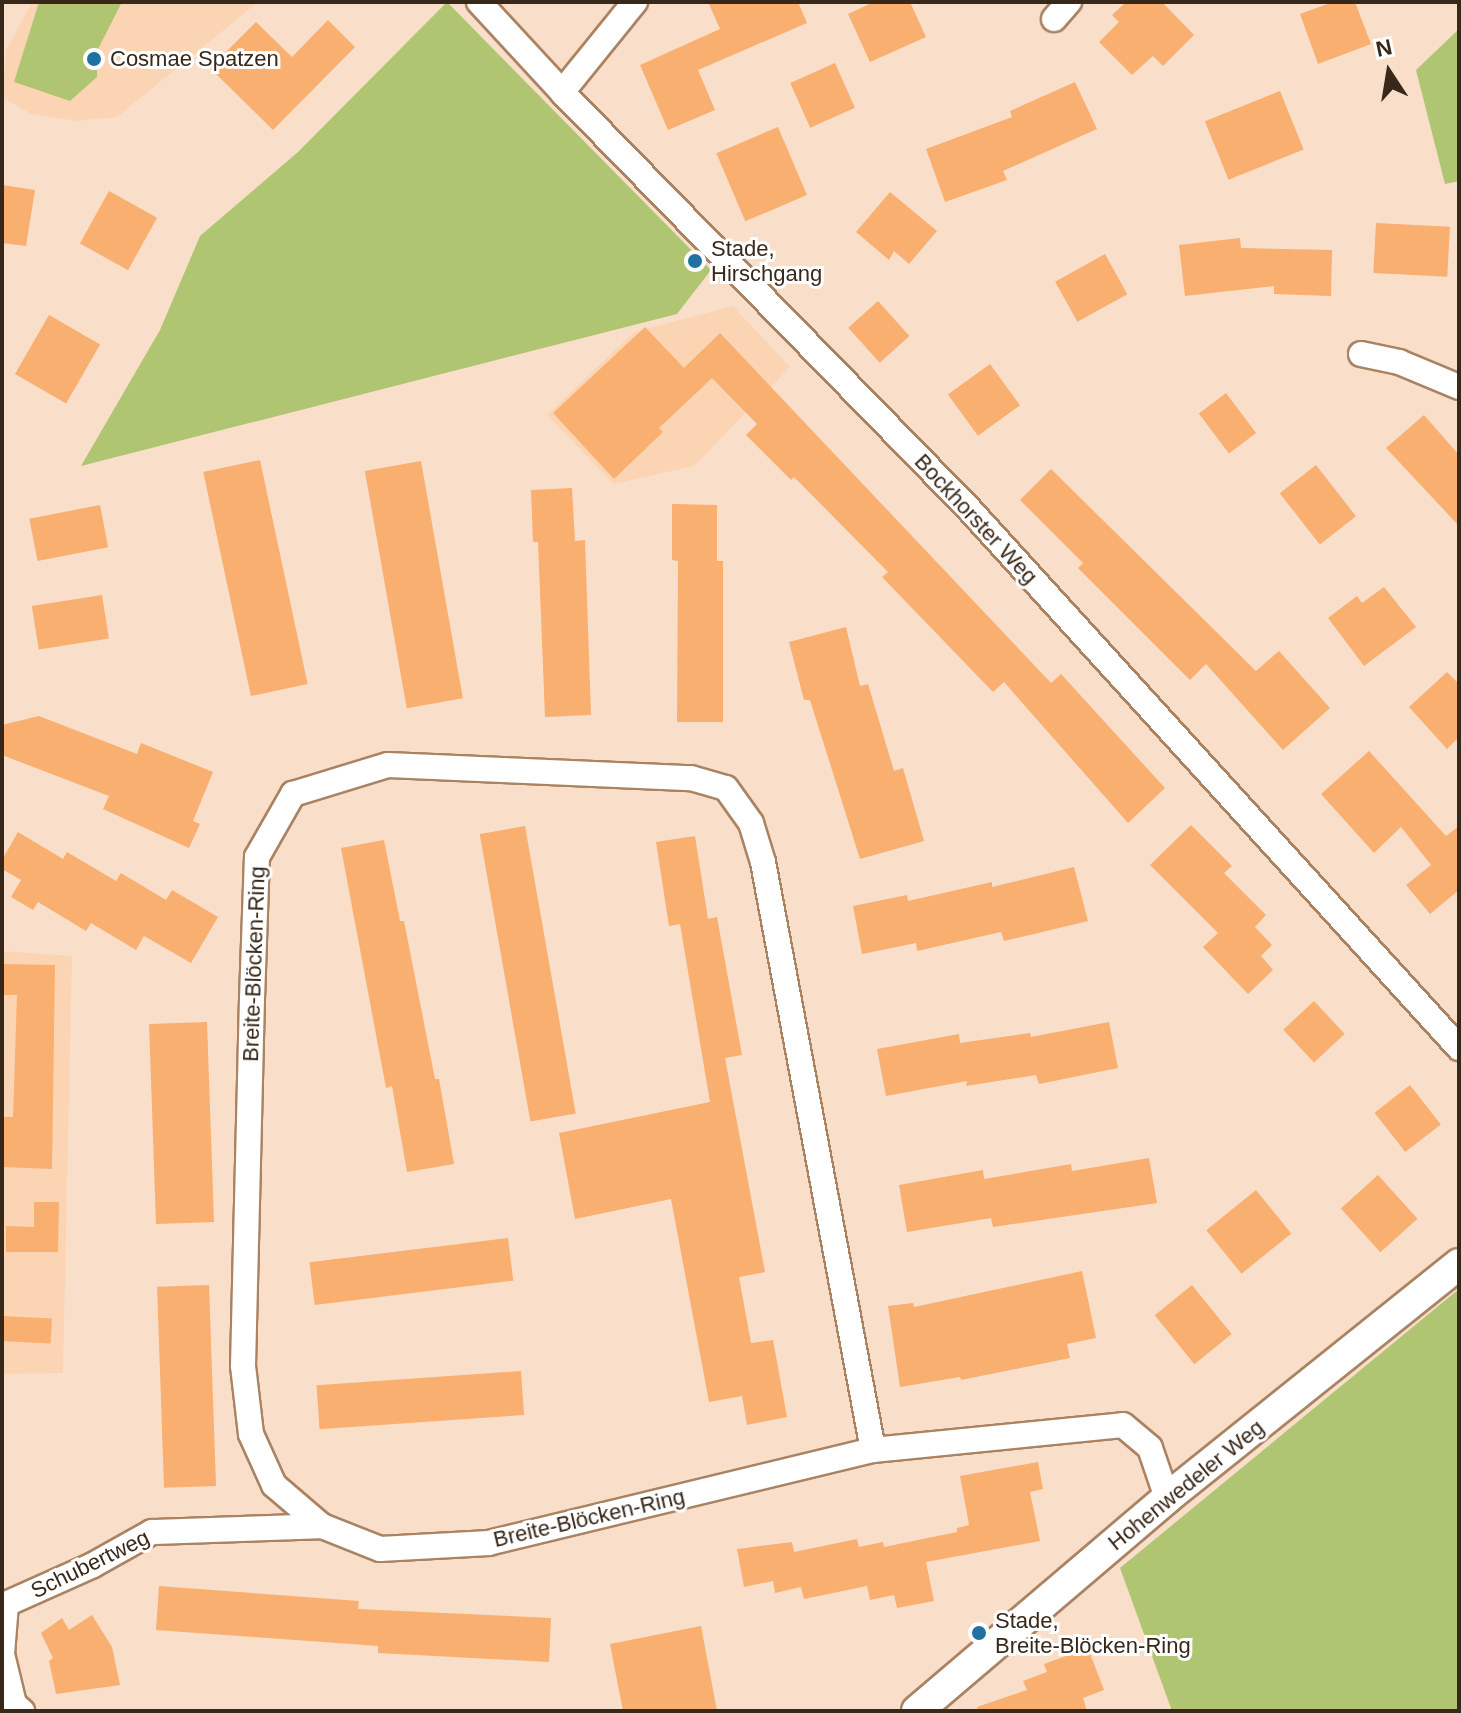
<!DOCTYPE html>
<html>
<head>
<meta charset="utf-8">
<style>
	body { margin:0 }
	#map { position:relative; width:1461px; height:1713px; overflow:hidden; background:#f9dfca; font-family:Arial,sans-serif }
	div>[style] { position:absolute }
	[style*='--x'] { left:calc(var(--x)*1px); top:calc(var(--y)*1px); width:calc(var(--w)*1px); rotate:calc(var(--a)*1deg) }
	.built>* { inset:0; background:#fbd4b4 }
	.green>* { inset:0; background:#afc571 }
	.building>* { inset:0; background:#f8af6f; transform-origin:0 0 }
	.roads { filter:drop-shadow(2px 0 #aa8363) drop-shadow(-2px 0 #aa8363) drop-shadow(0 2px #aa8363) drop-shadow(0 -2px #aa8363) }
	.minor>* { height:24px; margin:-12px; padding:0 12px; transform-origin:12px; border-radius:12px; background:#fff }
	.tertiary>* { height:30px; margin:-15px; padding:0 15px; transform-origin:15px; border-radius:15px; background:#fff }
	.dots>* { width:22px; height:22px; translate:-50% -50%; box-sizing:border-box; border:4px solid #fff; border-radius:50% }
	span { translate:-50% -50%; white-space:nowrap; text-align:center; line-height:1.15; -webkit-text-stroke:6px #fff; paint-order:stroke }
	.poi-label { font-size:22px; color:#38281a }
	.left { translate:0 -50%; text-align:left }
	.street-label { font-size:22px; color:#38281a }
	.frame { position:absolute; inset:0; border:4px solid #38281a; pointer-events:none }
	.north { position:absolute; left:1349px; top:32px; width:80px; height:80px; -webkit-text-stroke:6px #fff; paint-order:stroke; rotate:348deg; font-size:22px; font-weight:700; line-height:32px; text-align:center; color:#38281a }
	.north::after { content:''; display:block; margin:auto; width:28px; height:36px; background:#38281a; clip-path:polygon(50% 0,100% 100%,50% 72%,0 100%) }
</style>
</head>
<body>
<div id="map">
	<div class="built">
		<i style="clip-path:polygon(32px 2px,258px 2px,117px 117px,77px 121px,31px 114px,2px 97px,6px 51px)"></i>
		<i style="clip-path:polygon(733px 306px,790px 367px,694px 466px,614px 484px,547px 415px,634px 332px)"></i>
		<i style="clip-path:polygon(2px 951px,72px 956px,63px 1373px,2px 1374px)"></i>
	</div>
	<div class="green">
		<i style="clip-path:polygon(39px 2px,122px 2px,97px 51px,97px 77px,70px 101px,14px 82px)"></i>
		<i style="clip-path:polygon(447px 2px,711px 270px,677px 314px,81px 466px,160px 330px,200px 236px,298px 152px)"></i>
		<i style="clip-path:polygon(1459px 29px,1459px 181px,1445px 184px,1416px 70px)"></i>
		<i style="clip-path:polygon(1459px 1289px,1459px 1711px,1172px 1711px,1120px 1568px)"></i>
	</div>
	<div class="building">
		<i style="clip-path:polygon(708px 2px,798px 2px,807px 23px,698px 70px,715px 110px,668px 130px,640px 65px,720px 29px)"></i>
		<i style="clip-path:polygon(874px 2px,910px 2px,926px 37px,870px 62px,848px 14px)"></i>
		<i style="clip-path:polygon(1126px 2px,1162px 2px,1194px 35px,1163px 66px,1153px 56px,1132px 75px,1099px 42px,1119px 22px,1112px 15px)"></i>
		<i style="clip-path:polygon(1333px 2px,1355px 2px,1371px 44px,1318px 64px,1300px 14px)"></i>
		<i style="clip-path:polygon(328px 20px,355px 47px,273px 130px,210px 68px,256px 22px,292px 57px)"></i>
		<i style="left:835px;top:63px;width:49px;height:49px;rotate:66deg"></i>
		<i style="clip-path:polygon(1075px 82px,1097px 129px,1003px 171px,1007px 180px,945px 202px,926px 149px,1012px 117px,1010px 111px)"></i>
		<i style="left:1280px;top:91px;width:63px;height:81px;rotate:68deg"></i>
		<i style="left:778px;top:127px;width:74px;height:67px;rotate:67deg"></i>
		<i style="clip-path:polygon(2px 185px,35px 190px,26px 246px,2px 243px)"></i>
		<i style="left:109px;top:191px;width:55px;height:60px;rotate:29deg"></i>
		<i style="clip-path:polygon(890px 192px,937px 231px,909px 264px,894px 251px,889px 260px,856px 232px)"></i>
		<i style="left:1376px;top:223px;width:74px;height:50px;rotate:3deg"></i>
		<i style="clip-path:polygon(1240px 238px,1241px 248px,1332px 250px,1331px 296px,1274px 294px,1274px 286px,1185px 296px,1179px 245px)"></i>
		<i style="left:1105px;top:254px;width:46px;height:57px;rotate:61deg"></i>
		<i style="left:878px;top:301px;width:47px;height:40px;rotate:48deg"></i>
		<i style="left:49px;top:315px;width:59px;height:68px;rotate:30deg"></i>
		<i style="clip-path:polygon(645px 327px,684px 368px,720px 333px,1051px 683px,1061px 674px,1165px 788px,1128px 823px,1004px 682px,993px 692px,882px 577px,888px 572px,794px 477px,791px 480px,746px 435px,757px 424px,712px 378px,659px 428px,663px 432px,614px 479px,553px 413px)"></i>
		<i style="left:990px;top:364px;width:51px;height:52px;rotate:54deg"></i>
		<i style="left:1226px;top:393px;width:50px;height:34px;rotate:53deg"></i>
		<i style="clip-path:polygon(1424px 415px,1459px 455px,1459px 526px,1386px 448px)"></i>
		<i style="left:260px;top:460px;width:229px;height:58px;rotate:78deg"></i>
		<i style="left:421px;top:461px;width:241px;height:57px;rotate:80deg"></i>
		<i style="left:1316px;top:465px;width:65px;height:46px;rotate:52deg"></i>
		<i style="clip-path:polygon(1051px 469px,1256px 671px,1279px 651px,1330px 708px,1283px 750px,1206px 664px,1190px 680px,1078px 568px,1083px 563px,1020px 500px)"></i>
		<i style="clip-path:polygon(572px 488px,575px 541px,585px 540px,591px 715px,545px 717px,538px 542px,533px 542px,531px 490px)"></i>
		<i style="clip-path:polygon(672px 504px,717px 505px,717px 561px,723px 561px,723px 722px,677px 722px,678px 561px,672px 560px)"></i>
		<i style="left:100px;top:505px;width:43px;height:72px;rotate:79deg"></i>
		<i style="clip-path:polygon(1384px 587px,1416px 627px,1364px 666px,1328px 618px,1357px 596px,1362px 603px)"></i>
		<i style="left:102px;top:595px;width:44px;height:71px;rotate:81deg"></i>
		<i style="clip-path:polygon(846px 627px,860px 686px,868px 684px,894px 771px,903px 768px,924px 841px,860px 859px,810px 700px,804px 700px,789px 642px)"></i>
		<i style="clip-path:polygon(1447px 672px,1459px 684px,1459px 737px,1447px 749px,1409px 707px)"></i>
		<i style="clip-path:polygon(39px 716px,137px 754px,141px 743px,213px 772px,193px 821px,200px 824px,189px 848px,103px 809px,109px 796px,2px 755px,2px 725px)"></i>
		<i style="clip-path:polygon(1369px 751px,1446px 836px,1459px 826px,1459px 890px,1430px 914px,1406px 885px,1431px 865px,1401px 827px,1374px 853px,1321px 794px)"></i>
		<i style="clip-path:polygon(1191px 825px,1232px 866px,1224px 873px,1266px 915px,1255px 927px,1272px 945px,1261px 956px,1273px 970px,1248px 994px,1203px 947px,1218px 933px,1150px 865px)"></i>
		<i style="left:525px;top:826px;width:292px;height:46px;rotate:80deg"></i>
		<i style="clip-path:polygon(18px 832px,63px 859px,67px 852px,116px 881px,121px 873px,166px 900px,172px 890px,218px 917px,191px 963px,144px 936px,136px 950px,91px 923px,86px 931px,38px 902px,33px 910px,11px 897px,21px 880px,2px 869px,2px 860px)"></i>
		<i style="clip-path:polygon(695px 836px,708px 919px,717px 917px,742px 1055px,725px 1058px,765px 1272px,739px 1277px,751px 1343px,773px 1340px,787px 1417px,747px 1425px,742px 1396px,709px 1402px,671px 1199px,575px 1219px,559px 1133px,710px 1102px,680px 924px,669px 926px,656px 842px)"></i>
		<i style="clip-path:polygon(384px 840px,400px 921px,404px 921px,435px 1079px,439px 1079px,454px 1164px,407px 1172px,392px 1086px,386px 1088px,341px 848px)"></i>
		<i style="clip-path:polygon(1074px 867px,1088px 921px,1004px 941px,1001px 932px,917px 951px,916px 943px,862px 954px,853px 906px,907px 895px,908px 901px,992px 882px,992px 887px)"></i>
		<i style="clip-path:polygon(2px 964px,55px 965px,52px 1169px,2px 1167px,2px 1117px,13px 1117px,17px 995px,2px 995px)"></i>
		<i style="left:1314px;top:1001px;width:45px;height:42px;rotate:47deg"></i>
		<i style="left:207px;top:1022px;width:200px;height:58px;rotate:88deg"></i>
		<i style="clip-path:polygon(1109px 1022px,1118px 1068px,1039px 1084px,1036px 1075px,966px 1086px,967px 1081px,886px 1096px,877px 1049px,959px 1034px,960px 1043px,1030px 1033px,1031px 1037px)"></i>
		<i style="left:1410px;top:1085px;width:50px;height:45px;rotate:52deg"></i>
		<i style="clip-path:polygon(1149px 1158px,1157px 1203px,993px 1227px,991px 1218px,907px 1232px,899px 1185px,983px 1170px,984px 1179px,1071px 1164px,1072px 1171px)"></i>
		<i style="left:1378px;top:1175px;width:59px;height:50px;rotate:48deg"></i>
		<i style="left:1256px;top:1190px;width:56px;height:64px;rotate:51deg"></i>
		<i style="clip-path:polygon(34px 1202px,59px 1202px,58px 1252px,6px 1252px,6px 1226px,34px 1227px)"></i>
		<i style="left:508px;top:1238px;width:43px;height:200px;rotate:83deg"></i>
		<i style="clip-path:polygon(1082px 1271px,1096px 1338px,1067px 1344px,1070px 1358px,961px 1380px,960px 1377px,900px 1387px,888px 1306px,913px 1303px,914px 1307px)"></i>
		<i style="left:209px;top:1285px;width:201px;height:52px;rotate:88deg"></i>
		<i style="left:1192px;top:1285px;width:63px;height:48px;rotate:51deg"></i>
		<i style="left:2px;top:1316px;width:50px;height:25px;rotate:3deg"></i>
		<i style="left:521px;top:1371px;width:44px;height:205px;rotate:86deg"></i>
		<i style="clip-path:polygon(1038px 1462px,1043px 1489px,1030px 1492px,1040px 1541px,926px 1562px,934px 1601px,897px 1608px,894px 1595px,870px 1600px,867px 1586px,804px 1599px,801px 1587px,775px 1593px,773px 1581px,744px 1587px,737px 1549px,792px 1542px,794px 1552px,857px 1539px,859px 1547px,883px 1542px,884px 1547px,957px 1532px,957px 1528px,969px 1525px,960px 1476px)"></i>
		<i style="clip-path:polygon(159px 1586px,359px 1601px,358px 1609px,551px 1618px,549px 1662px,378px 1653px,378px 1646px,156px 1630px)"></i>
		<i style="clip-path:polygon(92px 1615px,112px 1647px,120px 1685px,56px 1694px,49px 1661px,53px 1658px,41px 1633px,62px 1618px,69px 1630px)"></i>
		<i style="clip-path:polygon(701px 1626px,717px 1711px,623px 1711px,610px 1644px)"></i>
		<i style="clip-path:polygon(1088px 1648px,1104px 1690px,1083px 1698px,1087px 1711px,978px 1711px,977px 1707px,1027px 1690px,1023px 1681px,1047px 1672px,1044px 1664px)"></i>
	</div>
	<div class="roads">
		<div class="minor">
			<i style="--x:479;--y:2;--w:122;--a:47.3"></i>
			<i style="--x:562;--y:92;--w:584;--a:45.69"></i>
			<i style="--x:970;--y:510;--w:727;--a:47.73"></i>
			<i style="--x:1054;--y:19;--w:23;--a:-49"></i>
			<i style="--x:562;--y:92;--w:116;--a:-51"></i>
			<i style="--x:1361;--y:354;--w:39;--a:12"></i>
			<i style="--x:1399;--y:362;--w:65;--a:22.6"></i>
			<i style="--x:873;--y:1450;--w:395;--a:166.4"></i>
			<i style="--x:489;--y:1543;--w:109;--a:176.8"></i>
			<i style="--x:380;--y:1549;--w:62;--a:-158.4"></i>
			<i style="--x:322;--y:1526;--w:63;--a:-139.5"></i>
			<i style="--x:274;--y:1485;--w:56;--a:-114.3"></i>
			<i style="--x:251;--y:1434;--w:68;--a:-96.7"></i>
			<i style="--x:243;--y:1366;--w:367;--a:-88.6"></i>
			<i style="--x:252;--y:999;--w:142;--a:-88"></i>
			<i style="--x:257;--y:857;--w:73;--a:-60.3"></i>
			<i style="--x:293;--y:794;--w:99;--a:-17"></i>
			<i style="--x:388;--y:765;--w:303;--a:2.5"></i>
			<i style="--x:691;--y:778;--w:36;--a:16"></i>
			<i style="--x:726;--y:788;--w:43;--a:54.5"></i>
			<i style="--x:751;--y:823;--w:41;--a:72.9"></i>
			<i style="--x:763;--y:862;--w:598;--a:79.4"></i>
			<i style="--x:873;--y:1450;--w:251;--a:-5.7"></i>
			<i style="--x:1123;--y:1425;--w:35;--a:40"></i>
			<i style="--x:1150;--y:1448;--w:53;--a:71.2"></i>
			<i style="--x:2;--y:1654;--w:50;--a:-85.4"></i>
			<i style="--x:6;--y:1604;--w:95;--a:-24.1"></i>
			<i style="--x:93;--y:1565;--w:68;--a:-29.2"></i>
			<i style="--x:152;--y:1532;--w:170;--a:-2"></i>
			<i style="--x:2;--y:1654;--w:51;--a:76.5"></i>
			<i style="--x:14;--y:1704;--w:11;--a:41"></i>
		</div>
		<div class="tertiary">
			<i style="--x:917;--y:1711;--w:328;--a:-40.4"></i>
			<i style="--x:1167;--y:1498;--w:374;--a:-38.7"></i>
		</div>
	</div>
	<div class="dots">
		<i style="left:94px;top:59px;background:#2271a3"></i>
		<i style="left:695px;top:261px;background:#2271a3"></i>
		<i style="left:979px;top:1633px;background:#2271a3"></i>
	</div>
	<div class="poi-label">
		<span class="left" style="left:110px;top:59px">Cosmae Spatzen</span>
		<span class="left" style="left:711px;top:261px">Stade,<br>Hirschgang</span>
		<span class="left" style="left:995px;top:1633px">Stade,<br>Breite-Blöcken-Ring</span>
	</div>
	<div class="street-label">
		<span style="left:976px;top:519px;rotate:47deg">Bockhorster Weg</span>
		<span style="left:254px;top:964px;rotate:-88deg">Breite-Blöcken-Ring</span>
		<span style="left:1186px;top:1485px;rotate:-39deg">Hohenwedeler Weg</span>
		<span style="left:589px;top:1518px;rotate:-13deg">Breite-Blöcken-Ring</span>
		<span style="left:90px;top:1564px;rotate:-26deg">Schubertweg</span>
	</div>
	<div class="frame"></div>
	<div class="north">N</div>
</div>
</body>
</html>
